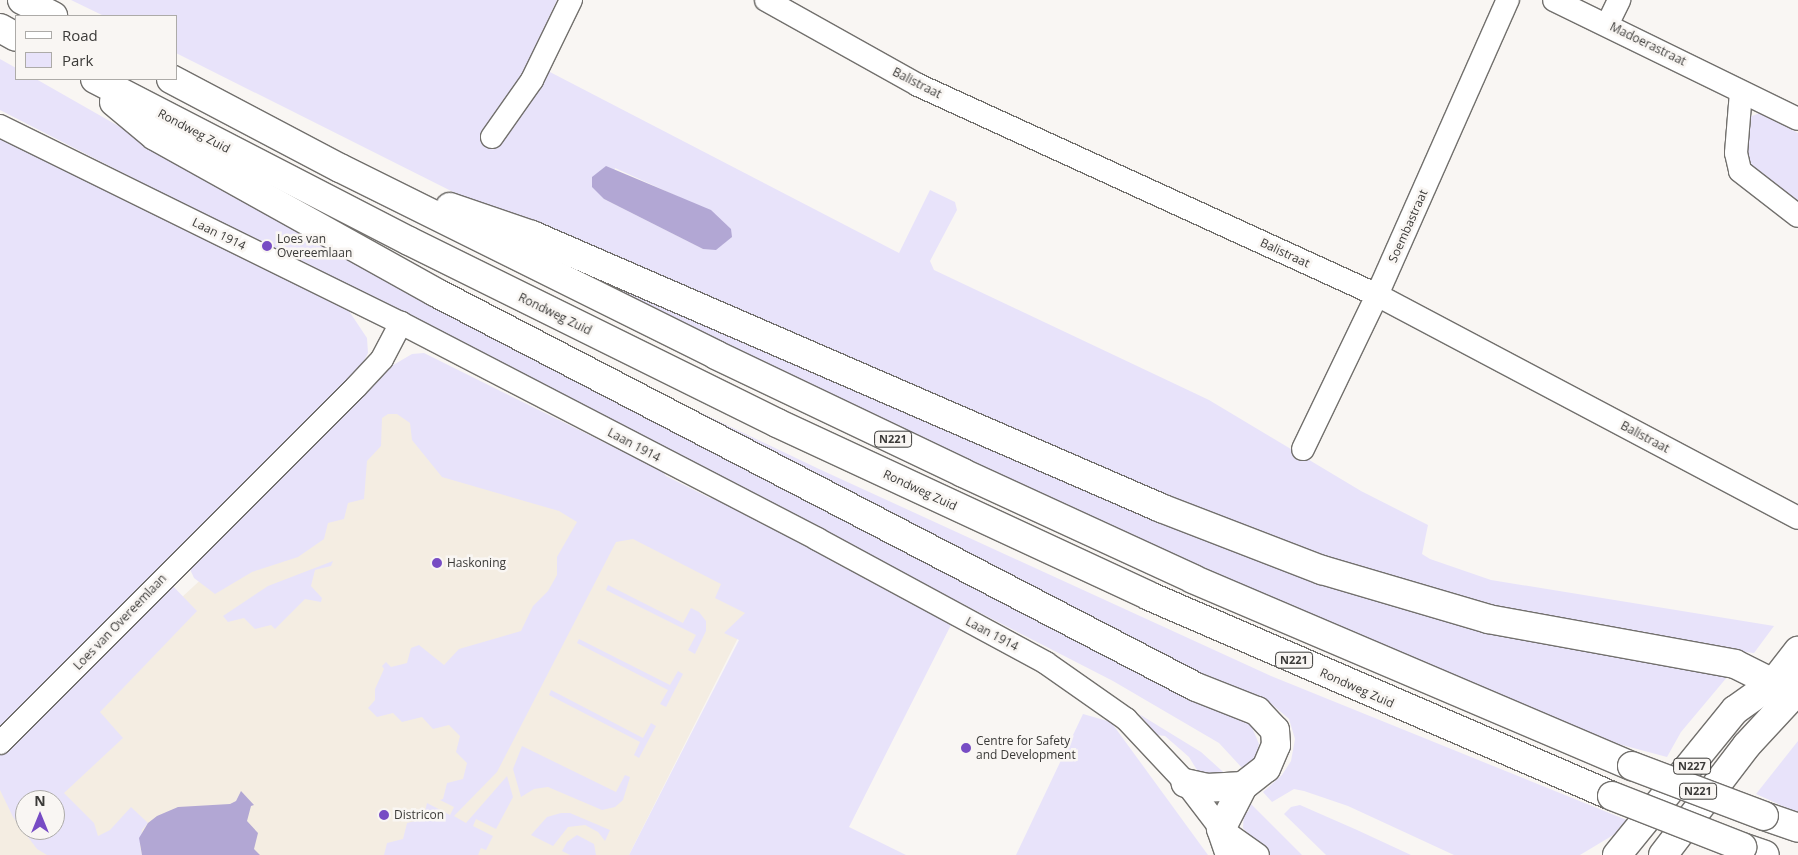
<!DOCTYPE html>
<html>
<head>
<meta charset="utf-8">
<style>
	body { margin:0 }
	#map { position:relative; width:1798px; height:855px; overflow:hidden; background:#f9f6f3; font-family:"Open Sans",sans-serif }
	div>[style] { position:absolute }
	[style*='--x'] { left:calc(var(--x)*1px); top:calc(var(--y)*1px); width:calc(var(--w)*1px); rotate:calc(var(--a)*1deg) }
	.built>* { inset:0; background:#f4ede2 }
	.green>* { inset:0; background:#e8e3fa }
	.water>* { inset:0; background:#b2a7d4 }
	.roads { filter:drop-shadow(1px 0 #72706d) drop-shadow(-1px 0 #72706d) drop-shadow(0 1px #72706d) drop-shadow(0 -1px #72706d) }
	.minor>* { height:22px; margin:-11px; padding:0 11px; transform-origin:11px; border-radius:11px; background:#fff }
	.tertiary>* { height:28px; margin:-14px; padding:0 14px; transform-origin:14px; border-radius:14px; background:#fff }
	.primary>* { height:28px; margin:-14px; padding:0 14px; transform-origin:14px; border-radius:14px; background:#fff }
	.bridges { filter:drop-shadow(1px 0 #72706d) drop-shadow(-1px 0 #72706d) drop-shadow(0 1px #72706d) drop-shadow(0 -1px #72706d) }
	.primary-bridge>* { height:28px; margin:-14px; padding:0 14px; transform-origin:14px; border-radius:14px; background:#fff }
	.dots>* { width:14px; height:14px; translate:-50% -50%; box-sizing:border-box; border:2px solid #f9f6f3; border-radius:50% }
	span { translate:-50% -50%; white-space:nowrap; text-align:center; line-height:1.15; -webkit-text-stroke:5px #f9f6f3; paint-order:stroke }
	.shield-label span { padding:1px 4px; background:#f9f6f3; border:1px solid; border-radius:4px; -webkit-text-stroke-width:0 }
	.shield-label { font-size:11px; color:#3b3a38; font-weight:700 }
	.street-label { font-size:12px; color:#3b3a38 }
	.poi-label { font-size:12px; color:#3b3a38 }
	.left { translate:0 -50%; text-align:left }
	.legend { position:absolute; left:15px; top:15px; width:162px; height:65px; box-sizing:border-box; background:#f9f6f3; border:1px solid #adaba8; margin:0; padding:6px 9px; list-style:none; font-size:15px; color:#3b3a38 }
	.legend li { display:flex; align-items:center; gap:10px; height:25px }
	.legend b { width:25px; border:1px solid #adaba8 }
	.north { position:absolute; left:15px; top:790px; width:50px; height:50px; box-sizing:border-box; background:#f9f6f3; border:1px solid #adaba8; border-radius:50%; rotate:0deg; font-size:14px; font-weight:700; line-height:20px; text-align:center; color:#3b3a38 }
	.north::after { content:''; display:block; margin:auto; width:18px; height:22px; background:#774cc4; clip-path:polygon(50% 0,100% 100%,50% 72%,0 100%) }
</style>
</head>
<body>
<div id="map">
	<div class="built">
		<i style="clip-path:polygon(evenodd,391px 404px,759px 596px,629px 855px,0 855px,0 765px,391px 404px,25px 800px,55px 800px,55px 830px,25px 830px,25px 800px)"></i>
	</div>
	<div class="green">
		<i style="clip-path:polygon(evenodd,71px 0,557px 0,529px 61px,507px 99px,480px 134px,493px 150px,548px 71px,899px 253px,930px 190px,955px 202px,957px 210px,930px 261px,934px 270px,1209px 400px,1361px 491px,1428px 525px,1422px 554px,1430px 559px,1491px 580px,1774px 626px,1754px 653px,1717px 649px,1491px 611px,1274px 544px,491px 211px,176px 53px,176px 16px,104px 16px,71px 0,615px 168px,681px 198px,703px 249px,604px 199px,615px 168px)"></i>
		<i style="clip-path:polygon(0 59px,16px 68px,16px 79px,36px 79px,250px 201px,908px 554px,1186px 696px,1251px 725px,1259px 744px,1256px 760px,1244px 770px,1219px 743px,1113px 681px,315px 271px,312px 266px,268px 244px,262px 244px,0 110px)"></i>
		<i style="clip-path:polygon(1760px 113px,1798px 133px,1798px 206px,1746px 161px,1749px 117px)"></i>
		<i style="clip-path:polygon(0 137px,208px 238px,349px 311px,367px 338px,368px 353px,358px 373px,312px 415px,0 731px)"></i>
		<i style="clip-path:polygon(525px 246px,1095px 489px,1728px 676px,1681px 732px,1667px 757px,1607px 741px,1524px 708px,1119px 530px,828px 394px)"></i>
		<i style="clip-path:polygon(563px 347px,819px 469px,1271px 676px,1629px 821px,1620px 831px,1580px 855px,1454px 855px,1348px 806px,1304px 791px,1294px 789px,1272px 802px,1263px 792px,1282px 775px,1291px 761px,1295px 739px,1289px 719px,1269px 702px,1124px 641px)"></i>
		<i style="clip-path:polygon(424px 353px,662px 471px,666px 476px,710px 498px,716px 498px,953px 621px,849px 827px,906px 855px,629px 855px,739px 640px,724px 633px,745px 613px,715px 598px,721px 584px,633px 539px,616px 542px,497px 772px,454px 816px,466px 823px,507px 776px,513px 797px,496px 829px,476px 819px,473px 826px,493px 836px,486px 850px,481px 848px,478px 855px,384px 855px,387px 843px,403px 839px,407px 823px,423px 819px,427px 803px,450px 815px,454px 807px,440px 800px,443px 799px,447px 783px,463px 779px,467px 763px,456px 752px,460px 736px,449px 725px,433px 729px,422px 717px,402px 722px,393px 713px,377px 717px,368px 708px,375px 700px,375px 689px,384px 669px,382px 666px,386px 662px,391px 667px,407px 663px,411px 648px,419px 645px,444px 665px,459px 649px,521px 631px,533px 606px,548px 591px,557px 575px,557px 557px,577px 522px,559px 511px,442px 477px,412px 440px,410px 423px,397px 414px,388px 414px,382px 418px,381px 446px,367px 461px,364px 499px,348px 503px,344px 519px,328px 523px,324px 539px,298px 557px,252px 572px,215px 594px,194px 578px,188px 565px,390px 367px,412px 354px)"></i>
		<i style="clip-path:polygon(333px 561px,331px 566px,315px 570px,311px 586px,322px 598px,321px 602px,305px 599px,275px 629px,271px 625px,255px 629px,244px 618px,228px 622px,223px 616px,268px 586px)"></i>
		<i style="clip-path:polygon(evenodd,170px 583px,197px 611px,100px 712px,123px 738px,64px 793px,94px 823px,98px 836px,110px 830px,131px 807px,148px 823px,142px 830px,140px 847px,142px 855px,47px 855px,37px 849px,13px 817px,0 790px,0 753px,170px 583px,25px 800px,55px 800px,55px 830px,25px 830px,25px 800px)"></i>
		<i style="clip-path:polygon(608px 585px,683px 623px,691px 608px,699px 612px,706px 621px,706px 631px,695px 654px,688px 650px,696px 635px,606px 590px)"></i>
		<i style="clip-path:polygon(579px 639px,670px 685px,678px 671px,683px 674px,666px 707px,660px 704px,668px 690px,577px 643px)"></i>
		<i style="clip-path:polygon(551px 690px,643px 738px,651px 723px,656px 726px,639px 758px,634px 755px,640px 742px,549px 695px)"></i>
		<i style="clip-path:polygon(1083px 714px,1111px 722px,1208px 855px,1016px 855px)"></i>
		<i style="clip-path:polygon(1139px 714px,1201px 752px,1231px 779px,1200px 775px,1189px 757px,1165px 736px,1157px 735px)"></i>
		<i style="clip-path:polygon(1798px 741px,1798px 813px,1756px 794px)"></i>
		<i style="clip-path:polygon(522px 746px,616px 792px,625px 775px,630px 777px,623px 800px,615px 807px,602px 810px,548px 787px,534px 789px,521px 797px,513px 769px)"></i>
		<i style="clip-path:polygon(1251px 804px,1302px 855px,1267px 855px,1243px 828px,1244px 812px,1248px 812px)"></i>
		<i style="clip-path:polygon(1300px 805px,1357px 830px,1411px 855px,1326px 855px,1284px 814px,1291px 807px)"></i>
		<i style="clip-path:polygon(561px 813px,570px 813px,610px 830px,605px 841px,598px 832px,585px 825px,568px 827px,553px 846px,531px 835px,547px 817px)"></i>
		<i style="clip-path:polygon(577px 835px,594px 844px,596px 855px,570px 855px,562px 851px,567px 842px)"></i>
	</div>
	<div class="water">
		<i style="clip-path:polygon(606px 166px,711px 210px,731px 229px,732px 237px,716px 250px,703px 249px,604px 199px,592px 187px,592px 177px)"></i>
		<i style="clip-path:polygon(241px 791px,254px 805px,251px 806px,247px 821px,258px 833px,254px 849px,260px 855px,142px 855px,139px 838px,148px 823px,157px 816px,178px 807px,230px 804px,236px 801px)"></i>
	</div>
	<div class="roads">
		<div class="minor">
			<i style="--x:766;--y:0;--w:174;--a:29.2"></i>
			<i style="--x:918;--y:85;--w:505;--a:24.58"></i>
			<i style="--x:1377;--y:295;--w:476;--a:27.9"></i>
			<i style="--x:1554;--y:0;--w:271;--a:26"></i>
			<i style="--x:1607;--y:25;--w:28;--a:-64"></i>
			<i style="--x:1741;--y:92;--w:61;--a:94.7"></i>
			<i style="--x:1736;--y:153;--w:18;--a:77"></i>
			<i style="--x:1740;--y:171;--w:73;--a:37.8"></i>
			<i style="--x:0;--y:126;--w:447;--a:26.2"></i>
			<i style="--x:401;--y:323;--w:469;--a:27.4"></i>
			<i style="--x:817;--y:539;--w:260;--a:28.4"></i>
			<i style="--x:1046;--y:663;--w:98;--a:35"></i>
			<i style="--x:1126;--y:719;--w:88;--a:46.8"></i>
			<i style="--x:1186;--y:783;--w:58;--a:52.7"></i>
			<i style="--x:1221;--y:829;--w:45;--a:35.1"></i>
			<i style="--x:492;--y:137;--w:70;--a:-54.9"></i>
			<i style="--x:532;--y:80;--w:89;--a:-64"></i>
			<i style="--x:1303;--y:449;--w:171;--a:-64.3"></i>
			<i style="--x:1377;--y:295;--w:323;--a:-66.1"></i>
			<i style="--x:0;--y:743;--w:503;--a:-45"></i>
			<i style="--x:356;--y:387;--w:38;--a:-47"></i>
			<i style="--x:382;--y:359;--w:41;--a:-62.2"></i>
		</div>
		<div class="tertiary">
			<i style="--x:1773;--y:683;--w:41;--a:-52"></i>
		</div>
		<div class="primary">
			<i style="--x:22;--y:0;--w:35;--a:27"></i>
			<i style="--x:0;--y:28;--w:18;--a:29"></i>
			<i style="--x:95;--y:79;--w:353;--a:27.3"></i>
			<i style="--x:409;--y:241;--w:411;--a:26.3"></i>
			<i style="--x:777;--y:423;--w:410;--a:24.9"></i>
			<i style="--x:1149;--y:596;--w:504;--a:23.36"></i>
			<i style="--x:171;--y:79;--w:191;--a:27.8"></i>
			<i style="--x:340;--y:168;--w:420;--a:26.4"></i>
			<i style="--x:716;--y:355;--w:274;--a:25.5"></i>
			<i style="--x:963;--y:473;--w:253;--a:24.7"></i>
			<i style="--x:1193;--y:579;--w:477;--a:23.1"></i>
			<i style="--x:114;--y:102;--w:53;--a:39.7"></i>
			<i style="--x:155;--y:136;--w:321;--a:29.1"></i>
			<i style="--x:435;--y:292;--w:857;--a:27.43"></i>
			<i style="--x:1196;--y:687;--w:66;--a:21.5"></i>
			<i style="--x:1257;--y:711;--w:26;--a:47"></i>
			<i style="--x:1275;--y:730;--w:15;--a:86"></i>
			<i style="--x:1276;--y:745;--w:25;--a:113"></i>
			<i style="--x:1266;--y:768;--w:29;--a:142"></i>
			<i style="--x:1243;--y:786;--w:36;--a:177"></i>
			<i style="--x:1207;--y:788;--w:22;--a:-167"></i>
			<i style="--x:450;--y:207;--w:87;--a:18.9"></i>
			<i style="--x:532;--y:235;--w:686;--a:23.46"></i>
			<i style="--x:1161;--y:508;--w:173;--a:21.1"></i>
			<i style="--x:1322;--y:570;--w:173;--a:16.4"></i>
			<i style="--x:1488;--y:619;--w:251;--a:10.3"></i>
			<i style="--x:1735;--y:664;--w:42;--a:26.6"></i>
			<i style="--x:1764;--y:816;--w:36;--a:19"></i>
			<i style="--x:1742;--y:847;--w:24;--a:19"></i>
			<i style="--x:1230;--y:855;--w:28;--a:-109"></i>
			<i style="--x:1221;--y:829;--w:48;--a:-62.9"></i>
			<i style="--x:1617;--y:855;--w:187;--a:-50.9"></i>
			<i style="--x:1735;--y:710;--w:47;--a:-35.4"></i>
			<i style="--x:1773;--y:683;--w:27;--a:-24"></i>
			<i style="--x:1663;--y:855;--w:138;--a:-52.6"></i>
			<i style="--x:1747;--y:745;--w:75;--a:-47.2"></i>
		</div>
	</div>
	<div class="bridges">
		<div class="primary-bridge">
			<i style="--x:1632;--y:766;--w:141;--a:20.7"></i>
			<i style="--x:1612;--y:796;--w:140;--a:21.4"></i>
		</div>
	</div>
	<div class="dots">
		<i style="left:267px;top:246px;background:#774cc4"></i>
		<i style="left:437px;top:563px;background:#774cc4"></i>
		<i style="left:966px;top:748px;background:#774cc4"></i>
		<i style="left:384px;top:815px;background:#774cc4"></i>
	</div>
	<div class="shield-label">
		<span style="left:893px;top:439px">N221</span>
		<span style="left:1294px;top:660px">N221</span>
		<span style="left:1692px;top:766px">N227</span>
		<span style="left:1698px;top:791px">N221</span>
	</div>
	<div class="street-label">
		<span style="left:1648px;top:44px;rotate:26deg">Madoerastraat</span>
		<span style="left:917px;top:83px;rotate:27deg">Balistraat</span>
		<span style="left:194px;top:131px;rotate:28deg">Rondweg Zuid</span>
		<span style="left:1408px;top:226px;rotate:-66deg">Soembastraat</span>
		<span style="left:219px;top:234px;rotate:26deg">Laan 1914</span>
		<span style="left:1285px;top:253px;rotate:25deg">Balistraat</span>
		<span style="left:555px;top:314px;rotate:26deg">Rondweg Zuid</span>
		<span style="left:1645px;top:437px;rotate:28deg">Balistraat</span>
		<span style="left:634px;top:445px;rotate:28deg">Laan 1914</span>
		<span style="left:920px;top:490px;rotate:25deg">Rondweg Zuid</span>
		<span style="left:120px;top:622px;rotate:-46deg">Loes van Overeemlaan</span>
		<span style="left:992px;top:634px;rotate:28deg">Laan 1914</span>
		<span style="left:1357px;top:688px;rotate:24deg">Rondweg Zuid</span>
	</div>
	<div class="poi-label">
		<span class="left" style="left:277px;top:246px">Loes van<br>Overeemlaan</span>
		<span class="left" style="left:447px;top:563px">Haskoning</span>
		<span class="left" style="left:976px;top:748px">Centre for Safety<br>and Development</span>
		<span class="left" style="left:394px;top:815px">Districon</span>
	</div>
	<ul class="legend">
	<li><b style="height:6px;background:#fff"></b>Road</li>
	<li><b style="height:14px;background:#e8e3fa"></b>Park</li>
	</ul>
	<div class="north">N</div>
</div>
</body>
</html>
